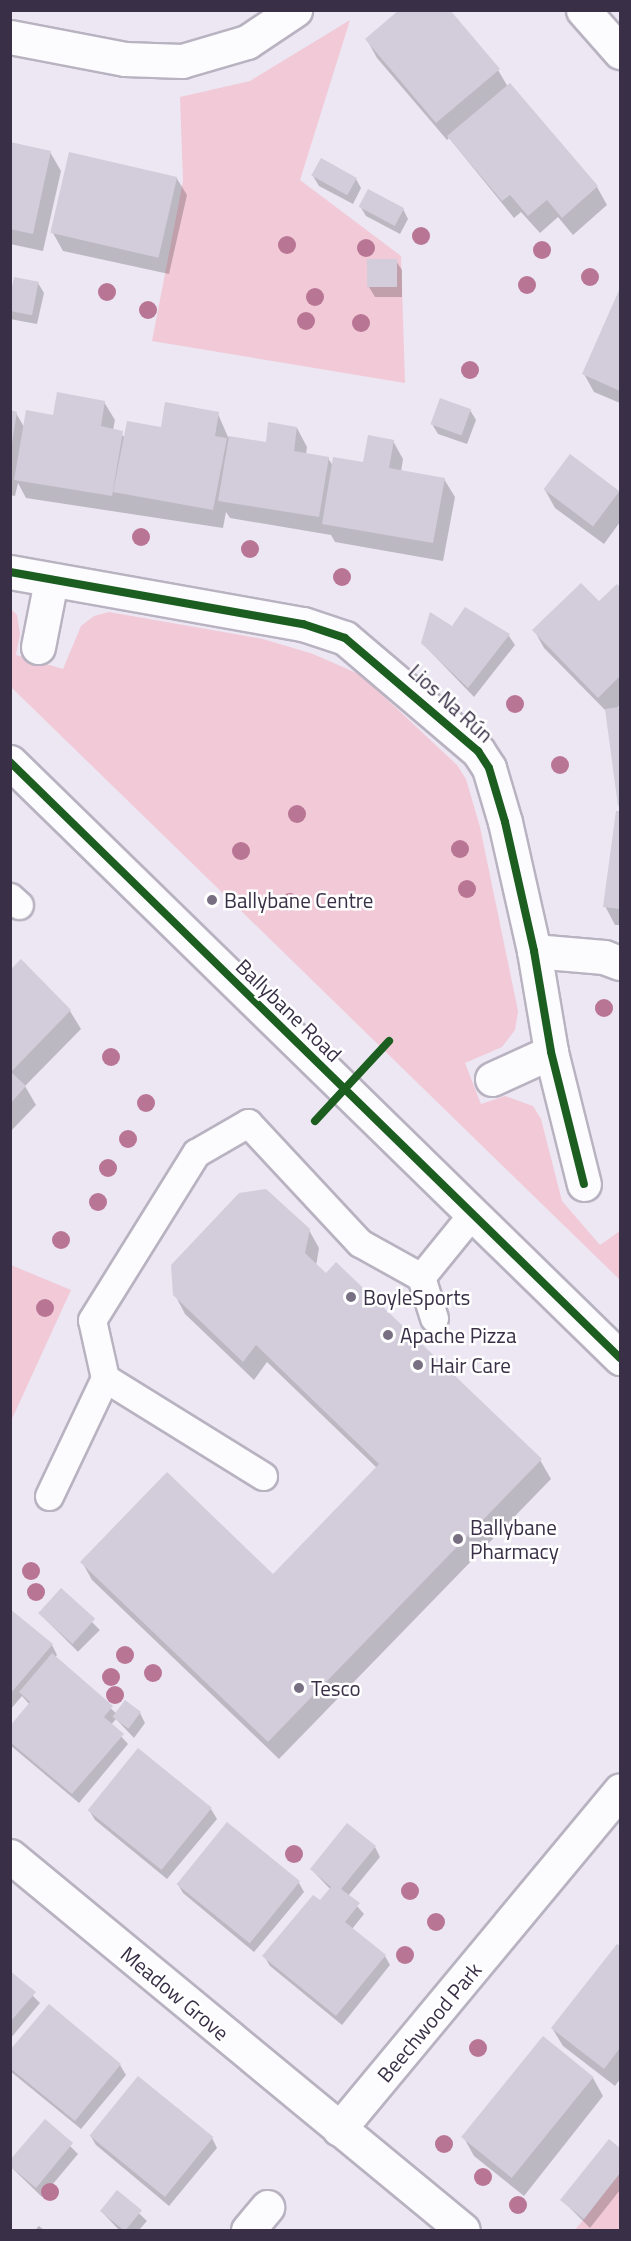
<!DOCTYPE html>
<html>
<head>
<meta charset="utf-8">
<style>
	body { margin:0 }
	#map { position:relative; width:631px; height:2241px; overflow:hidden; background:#ece7f3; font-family:"Titillium Web",sans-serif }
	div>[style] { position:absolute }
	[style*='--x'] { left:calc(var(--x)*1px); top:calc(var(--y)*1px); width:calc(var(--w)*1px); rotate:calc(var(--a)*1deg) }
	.green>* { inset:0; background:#f2c9d7 }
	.shadow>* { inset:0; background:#0003; transform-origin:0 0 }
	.building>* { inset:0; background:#d2ccdb; transform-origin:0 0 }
	.roads { filter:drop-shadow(2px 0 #b8b2c1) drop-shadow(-2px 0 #b8b2c1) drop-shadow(0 2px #b8b2c1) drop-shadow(0 -2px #b8b2c1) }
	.lane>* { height:27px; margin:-13.5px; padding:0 13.5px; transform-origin:13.5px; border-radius:13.5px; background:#fcfbfd }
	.street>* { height:33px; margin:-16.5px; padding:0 16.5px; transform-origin:16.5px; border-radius:16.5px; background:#fcfbfd }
	.secondary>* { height:33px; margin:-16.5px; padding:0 16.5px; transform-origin:16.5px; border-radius:16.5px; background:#fcfbfd }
	.cycleway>* { height:8px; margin:-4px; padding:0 4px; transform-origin:4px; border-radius:4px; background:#1b5e20 }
	.trees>* { width:18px; height:18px; margin:-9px; border-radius:50%; background:#b97594 }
	.dots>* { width:16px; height:16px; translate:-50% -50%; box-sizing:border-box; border:3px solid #fff; border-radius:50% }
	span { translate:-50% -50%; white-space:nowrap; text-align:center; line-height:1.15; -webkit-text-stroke:5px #fff; paint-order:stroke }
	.street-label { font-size:21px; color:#392f46 }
	.poi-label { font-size:21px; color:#392f46 }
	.left { translate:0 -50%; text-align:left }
	.frame { position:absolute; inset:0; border:12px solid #392f46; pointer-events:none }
</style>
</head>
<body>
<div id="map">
	<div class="green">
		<i style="clip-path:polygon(350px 20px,300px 180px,401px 256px,405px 383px,152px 341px,183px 181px,180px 97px,250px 81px)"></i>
		<i style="clip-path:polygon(10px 608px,17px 615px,20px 634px,16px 655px,63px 669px,81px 626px,94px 616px,109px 612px,263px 639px,313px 654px,361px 675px,457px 765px,466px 779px,480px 827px,518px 1011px,515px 1030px,502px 1047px,465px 1063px,481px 1104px,505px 1096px,533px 1106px,541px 1119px,562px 1201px,600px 1245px,620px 1231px,620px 1280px,11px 687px)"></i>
		<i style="clip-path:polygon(11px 1265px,71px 1290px,11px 1421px)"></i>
		<i style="clip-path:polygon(620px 2173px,620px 2230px,575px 2230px,584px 2219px)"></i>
	</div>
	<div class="shadow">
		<i style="clip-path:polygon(367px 40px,498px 70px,508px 87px,597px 187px,607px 205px,573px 235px,558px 217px,540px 233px,521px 212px,514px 218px,449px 138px,447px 140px,377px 58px)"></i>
		<i style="clip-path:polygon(10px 144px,50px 152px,61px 171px,43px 251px,10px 244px)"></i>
		<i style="clip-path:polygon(313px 176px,356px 179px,361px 188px,353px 204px,319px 186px)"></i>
		<i style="clip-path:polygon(176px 177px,187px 195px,169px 274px,63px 251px,53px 233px)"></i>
		<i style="clip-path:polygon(360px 206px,403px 209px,408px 219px,400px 234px,366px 216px)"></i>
		<i style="clip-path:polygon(369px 261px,396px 261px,402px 270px,402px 297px,375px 297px,369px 287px)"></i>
		<i style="clip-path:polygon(15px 279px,38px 283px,44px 293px,37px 324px,10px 319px)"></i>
		<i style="clip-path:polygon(620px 291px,620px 403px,594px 392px,584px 374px)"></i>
		<i style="clip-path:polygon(104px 402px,115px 420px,113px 430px,125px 437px,218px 414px,228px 437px,267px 444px,297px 428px,307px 447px,306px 454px,328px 458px,333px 466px,364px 464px,393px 441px,403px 459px,401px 472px,444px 479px,455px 497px,443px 561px,335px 542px,331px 535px,230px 518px,226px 512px,223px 528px,26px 498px,18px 483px,15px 496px,10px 495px,10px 412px,16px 413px,24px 427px)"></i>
		<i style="clip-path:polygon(470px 410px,476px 420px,467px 444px,438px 434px,432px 424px)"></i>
		<i style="clip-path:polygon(545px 490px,619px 492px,620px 522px,604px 544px,555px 508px)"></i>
		<i style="clip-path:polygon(617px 586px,620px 590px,620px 705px,616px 709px,620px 708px,620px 806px,607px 712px,544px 648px,534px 630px,599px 603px)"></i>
		<i style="clip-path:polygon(465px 609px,509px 636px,515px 645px,474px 697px,422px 643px,452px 628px)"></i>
		<i style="clip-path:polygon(617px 812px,620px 813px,620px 925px,615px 925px,605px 906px)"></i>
		<i style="clip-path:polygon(10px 972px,70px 1011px,81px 1029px,25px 1086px,36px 1105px,10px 1132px)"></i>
		<i style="clip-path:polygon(309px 1230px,319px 1248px,316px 1266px,540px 1460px,551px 1479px,279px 1759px,92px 1580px,82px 1562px,273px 1576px,377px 1468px,267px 1362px,254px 1380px,185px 1314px,175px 1295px)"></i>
		<i style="left:61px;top:1591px;width:55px;height:31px;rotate:45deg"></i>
		<i style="clip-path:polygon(10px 1611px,52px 1645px,57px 1655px,55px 1658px,117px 1714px,140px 1713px,145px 1723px,134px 1738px,116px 1719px,111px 1725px,128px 1744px,79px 1803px,10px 1745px,10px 1728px,30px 1705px,22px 1696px,10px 1710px)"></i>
		<i style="clip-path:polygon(139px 1750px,211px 1809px,217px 1819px,167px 1879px,95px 1820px,89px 1810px)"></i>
		<i style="clip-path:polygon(375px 1847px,380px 1857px,348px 1896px,364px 1914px,352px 1929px,385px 1956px,390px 1965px,342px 2025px,270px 1966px,264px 1956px,331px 1890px,311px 1869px)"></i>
		<i style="clip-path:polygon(177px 1883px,299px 1883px,304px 1892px,254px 1952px,183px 1893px)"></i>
		<i style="clip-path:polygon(617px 1946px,620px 1948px,620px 2079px,615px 2086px,563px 2046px,552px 2028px)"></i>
		<i style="clip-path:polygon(10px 1973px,40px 2003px,10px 2039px)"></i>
		<i style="clip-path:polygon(49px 2006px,120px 2065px,126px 2075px,81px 2129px,10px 2071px,10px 2053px)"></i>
		<i style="clip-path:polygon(593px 2078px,603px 2096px,524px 2196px,474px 2156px,464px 2138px)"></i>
		<i style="clip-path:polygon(45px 2121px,78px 2154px,42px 2197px,10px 2166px)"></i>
		<i style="clip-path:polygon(90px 2135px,212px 2138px,217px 2148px,169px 2206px,96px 2145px)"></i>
		<i style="clip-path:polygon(609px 2141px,620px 2150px,620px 2190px,590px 2228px,562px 2200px)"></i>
		<i style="clip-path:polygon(117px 2192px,147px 2221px,139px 2230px,119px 2230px,101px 2211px)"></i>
		<i style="clip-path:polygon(39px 2226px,44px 2230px,35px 2230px)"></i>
	</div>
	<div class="building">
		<i style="clip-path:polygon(399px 10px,450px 10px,500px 69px,436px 123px,365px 39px)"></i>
		<i style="clip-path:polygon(510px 83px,598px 186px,562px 218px,547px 200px,528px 216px,510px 195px,502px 201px,447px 136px)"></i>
		<i style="clip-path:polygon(10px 142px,51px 151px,33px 234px,10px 229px)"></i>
		<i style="left:69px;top:152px;width:111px;height:83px;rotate:13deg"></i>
		<i style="left:321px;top:158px;width:41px;height:20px;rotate:29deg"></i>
		<i style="left:368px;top:189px;width:41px;height:20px;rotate:28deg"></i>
		<i style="left:367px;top:259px;width:30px;height:28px"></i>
		<i style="left:14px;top:277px;width:25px;height:34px;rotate:11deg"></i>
		<i style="clip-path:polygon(620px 288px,620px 391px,582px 374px)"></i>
		<i style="clip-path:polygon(57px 392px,105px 401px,101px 426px,123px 431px,112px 496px,14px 480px,26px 410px,53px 415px)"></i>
		<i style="left:440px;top:398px;width:33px;height:28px;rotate:20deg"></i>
		<i style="clip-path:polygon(165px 402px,219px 412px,215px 436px,227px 438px,213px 510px,113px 492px,127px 421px,161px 427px)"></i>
		<i style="clip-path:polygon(10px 410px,17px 412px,12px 443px,10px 443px)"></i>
		<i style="clip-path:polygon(268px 422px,297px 427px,294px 451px,329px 457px,319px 517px,218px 501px,229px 436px,266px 442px)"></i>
		<i style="clip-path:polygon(368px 435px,394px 440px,389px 468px,445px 478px,433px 543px,322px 524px,333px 457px,363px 462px)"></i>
		<i style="left:570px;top:454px;width:62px;height:44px;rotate:37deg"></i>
		<i style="clip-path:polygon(581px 583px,599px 601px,617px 584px,620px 587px,620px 676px,598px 698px,532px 630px)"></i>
		<i style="clip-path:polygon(465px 607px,510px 634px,468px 688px,421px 643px,430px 612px,452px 626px)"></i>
		<i style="clip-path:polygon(620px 707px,620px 805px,618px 806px,605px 709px)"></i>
		<i style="clip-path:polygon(616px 811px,620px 811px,620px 909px,603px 907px)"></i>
		<i style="clip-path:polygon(21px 959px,71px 1010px,11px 1072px,26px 1086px,10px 1104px,10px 970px)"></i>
		<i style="clip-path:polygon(266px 1189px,310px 1229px,305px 1253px,326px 1273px,336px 1262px,542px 1459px,268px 1742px,80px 1562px,167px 1472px,273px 1574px,379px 1464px,256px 1345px,243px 1362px,173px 1295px,171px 1265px,239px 1193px)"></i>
		<i style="left:61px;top:1588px;width:46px;height:34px;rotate:42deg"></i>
		<i style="clip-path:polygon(10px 1609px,53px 1644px,10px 1694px)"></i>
		<i style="clip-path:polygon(52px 1653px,113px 1706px,104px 1717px,124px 1734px,72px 1794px,10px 1742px,10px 1726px,30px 1702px,19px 1692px)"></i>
		<i style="left:125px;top:1700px;width:20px;height:21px;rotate:37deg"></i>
		<i style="left:138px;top:1748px;width:95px;height:80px;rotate:39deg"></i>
		<i style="left:227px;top:1822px;width:94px;height:80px;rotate:39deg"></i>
		<i style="clip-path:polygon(347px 1823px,376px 1846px,341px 1889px,360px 1903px,345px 1922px,386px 1955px,336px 2016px,262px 1956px,313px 1895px,320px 1900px,331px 1887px,310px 1869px)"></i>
		<i style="clip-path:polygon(617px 1944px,620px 1946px,620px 2048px,604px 2069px,551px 2028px)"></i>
		<i style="clip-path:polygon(10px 1971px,36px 1992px,10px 2022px)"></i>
		<i style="clip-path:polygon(49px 2004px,121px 2064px,75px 2121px,10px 2068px,10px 2050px)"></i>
		<i style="left:543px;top:2036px;width:65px;height:130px;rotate:39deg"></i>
		<i style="left:138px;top:2076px;width:97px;height:77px;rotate:39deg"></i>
		<i style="clip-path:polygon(45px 2119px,73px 2143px,36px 2188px,10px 2166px,10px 2160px)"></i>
		<i style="clip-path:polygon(609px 2139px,620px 2148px,620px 2173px,584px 2219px,560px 2200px)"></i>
		<i style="left:117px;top:2190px;width:32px;height:27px;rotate:39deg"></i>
	</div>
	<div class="roads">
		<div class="lane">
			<i style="--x:10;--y:897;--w:12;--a:42"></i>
			<i style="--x:434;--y:1318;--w:43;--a:-107.6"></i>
			<i style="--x:421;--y:1277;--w:82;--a:-50.9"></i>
			<i style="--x:263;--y:1476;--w:186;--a:-148.2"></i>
			<i style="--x:105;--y:1378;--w:59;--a:-102.6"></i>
			<i style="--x:92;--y:1320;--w:197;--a:-58.1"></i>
			<i style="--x:196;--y:1153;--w:60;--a:-30"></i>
			<i style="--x:248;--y:1123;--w:164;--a:47"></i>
			<i style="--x:360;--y:1243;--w:70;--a:29.1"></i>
			<i style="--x:49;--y:1496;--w:131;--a:-64.6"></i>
		</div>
		<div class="street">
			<i style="--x:583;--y:10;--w:56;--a:48.6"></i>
			<i style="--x:10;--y:37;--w:117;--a:10.8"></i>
			<i style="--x:125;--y:59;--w:57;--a:2"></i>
			<i style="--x:182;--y:61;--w:68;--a:-16.3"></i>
			<i style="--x:247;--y:42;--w:58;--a:-33.7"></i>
			<i style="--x:10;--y:572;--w:298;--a:10.1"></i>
			<i style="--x:303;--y:624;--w:44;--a:18.4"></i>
			<i style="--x:345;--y:638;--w:175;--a:40.4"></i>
			<i style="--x:478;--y:751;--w:20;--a:57"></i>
			<i style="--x:489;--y:768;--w:56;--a:73.5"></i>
			<i style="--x:505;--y:822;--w:132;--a:77.3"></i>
			<i style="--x:534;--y:951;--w:102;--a:80.4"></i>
			<i style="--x:551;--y:1052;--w:136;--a:76"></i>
			<i style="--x:38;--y:647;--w:67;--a:-78.9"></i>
			<i style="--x:534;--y:951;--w:70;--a:4.9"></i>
			<i style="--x:604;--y:957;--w:17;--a:21"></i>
			<i style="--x:492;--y:1079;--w:65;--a:-24.6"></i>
			<i style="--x:10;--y:1856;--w:587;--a:39.54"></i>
			<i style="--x:339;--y:2129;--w:440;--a:-50.3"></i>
			<i style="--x:248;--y:2230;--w:30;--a:-50"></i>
		</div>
		<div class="secondary">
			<i style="--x:10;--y:762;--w:853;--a:44.33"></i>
		</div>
	</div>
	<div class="cycleway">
		<i style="--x:10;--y:572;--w:298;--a:10.1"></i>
		<i style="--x:303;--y:624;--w:44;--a:18.4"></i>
		<i style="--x:345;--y:638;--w:175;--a:40.4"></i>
		<i style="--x:478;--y:751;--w:20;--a:57"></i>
		<i style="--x:489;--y:768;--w:56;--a:73.5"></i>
		<i style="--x:505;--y:822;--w:132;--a:77.3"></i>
		<i style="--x:534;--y:951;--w:102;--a:80.4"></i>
		<i style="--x:551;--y:1052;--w:136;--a:76"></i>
		<i style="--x:10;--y:762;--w:853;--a:44.33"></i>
		<i style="--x:315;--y:1121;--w:109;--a:-47.2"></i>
	</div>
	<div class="trees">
		<i style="left:421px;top:236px"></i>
		<i style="left:287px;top:245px"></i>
		<i style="left:366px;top:248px"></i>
		<i style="left:542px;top:250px"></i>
		<i style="left:590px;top:277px"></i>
		<i style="left:527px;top:285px"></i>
		<i style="left:107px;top:292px"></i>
		<i style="left:315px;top:297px"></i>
		<i style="left:148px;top:310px"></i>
		<i style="left:306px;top:321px"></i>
		<i style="left:361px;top:323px"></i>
		<i style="left:470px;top:370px"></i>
		<i style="left:141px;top:537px"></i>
		<i style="left:250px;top:549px"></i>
		<i style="left:342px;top:577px"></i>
		<i style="left:515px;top:704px"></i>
		<i style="left:560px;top:765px"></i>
		<i style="left:297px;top:814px"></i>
		<i style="left:460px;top:849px"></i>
		<i style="left:241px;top:851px"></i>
		<i style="left:467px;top:889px"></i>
		<i style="left:290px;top:902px"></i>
		<i style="left:604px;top:1008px"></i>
		<i style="left:111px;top:1057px"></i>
		<i style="left:146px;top:1103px"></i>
		<i style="left:128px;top:1139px"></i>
		<i style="left:108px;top:1168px"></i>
		<i style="left:98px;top:1202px"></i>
		<i style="left:61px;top:1240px"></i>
		<i style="left:45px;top:1308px"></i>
		<i style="left:31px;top:1571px"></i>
		<i style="left:36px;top:1592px"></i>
		<i style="left:125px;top:1655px"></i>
		<i style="left:153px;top:1673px"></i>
		<i style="left:111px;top:1677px"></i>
		<i style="left:115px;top:1695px"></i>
		<i style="left:294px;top:1854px"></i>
		<i style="left:410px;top:1891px"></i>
		<i style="left:436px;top:1922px"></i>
		<i style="left:405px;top:1955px"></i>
		<i style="left:478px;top:2048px"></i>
		<i style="left:444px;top:2144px"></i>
		<i style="left:483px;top:2177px"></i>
		<i style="left:50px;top:2192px"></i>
		<i style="left:518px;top:2205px"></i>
	</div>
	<div class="dots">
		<i style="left:212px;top:900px;background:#786f83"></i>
		<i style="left:351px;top:1297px;background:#786f83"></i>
		<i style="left:388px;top:1335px;background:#786f83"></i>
		<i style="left:418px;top:1365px;background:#786f83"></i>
		<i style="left:458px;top:1539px;background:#786f83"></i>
		<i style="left:299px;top:1688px;background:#786f83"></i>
	</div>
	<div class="street-label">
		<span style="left:451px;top:703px;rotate:42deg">Lios Na Rún</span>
		<span style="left:289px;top:1010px;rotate:44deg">Ballybane Road</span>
		<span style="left:175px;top:1993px;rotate:40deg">Meadow Grove</span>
		<span style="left:429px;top:2022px;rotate:-50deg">Beechwood Park</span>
	</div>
	<div class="poi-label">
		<span class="left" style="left:224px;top:900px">Ballybane Centre</span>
		<span class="left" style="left:363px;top:1297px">BoyleSports</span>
		<span class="left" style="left:400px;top:1335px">Apache Pizza</span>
		<span class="left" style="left:430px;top:1365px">Hair Care</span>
		<span class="left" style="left:470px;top:1539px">Ballybane<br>Pharmacy</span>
		<span class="left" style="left:311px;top:1688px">Tesco</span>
	</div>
	<div class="frame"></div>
</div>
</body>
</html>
